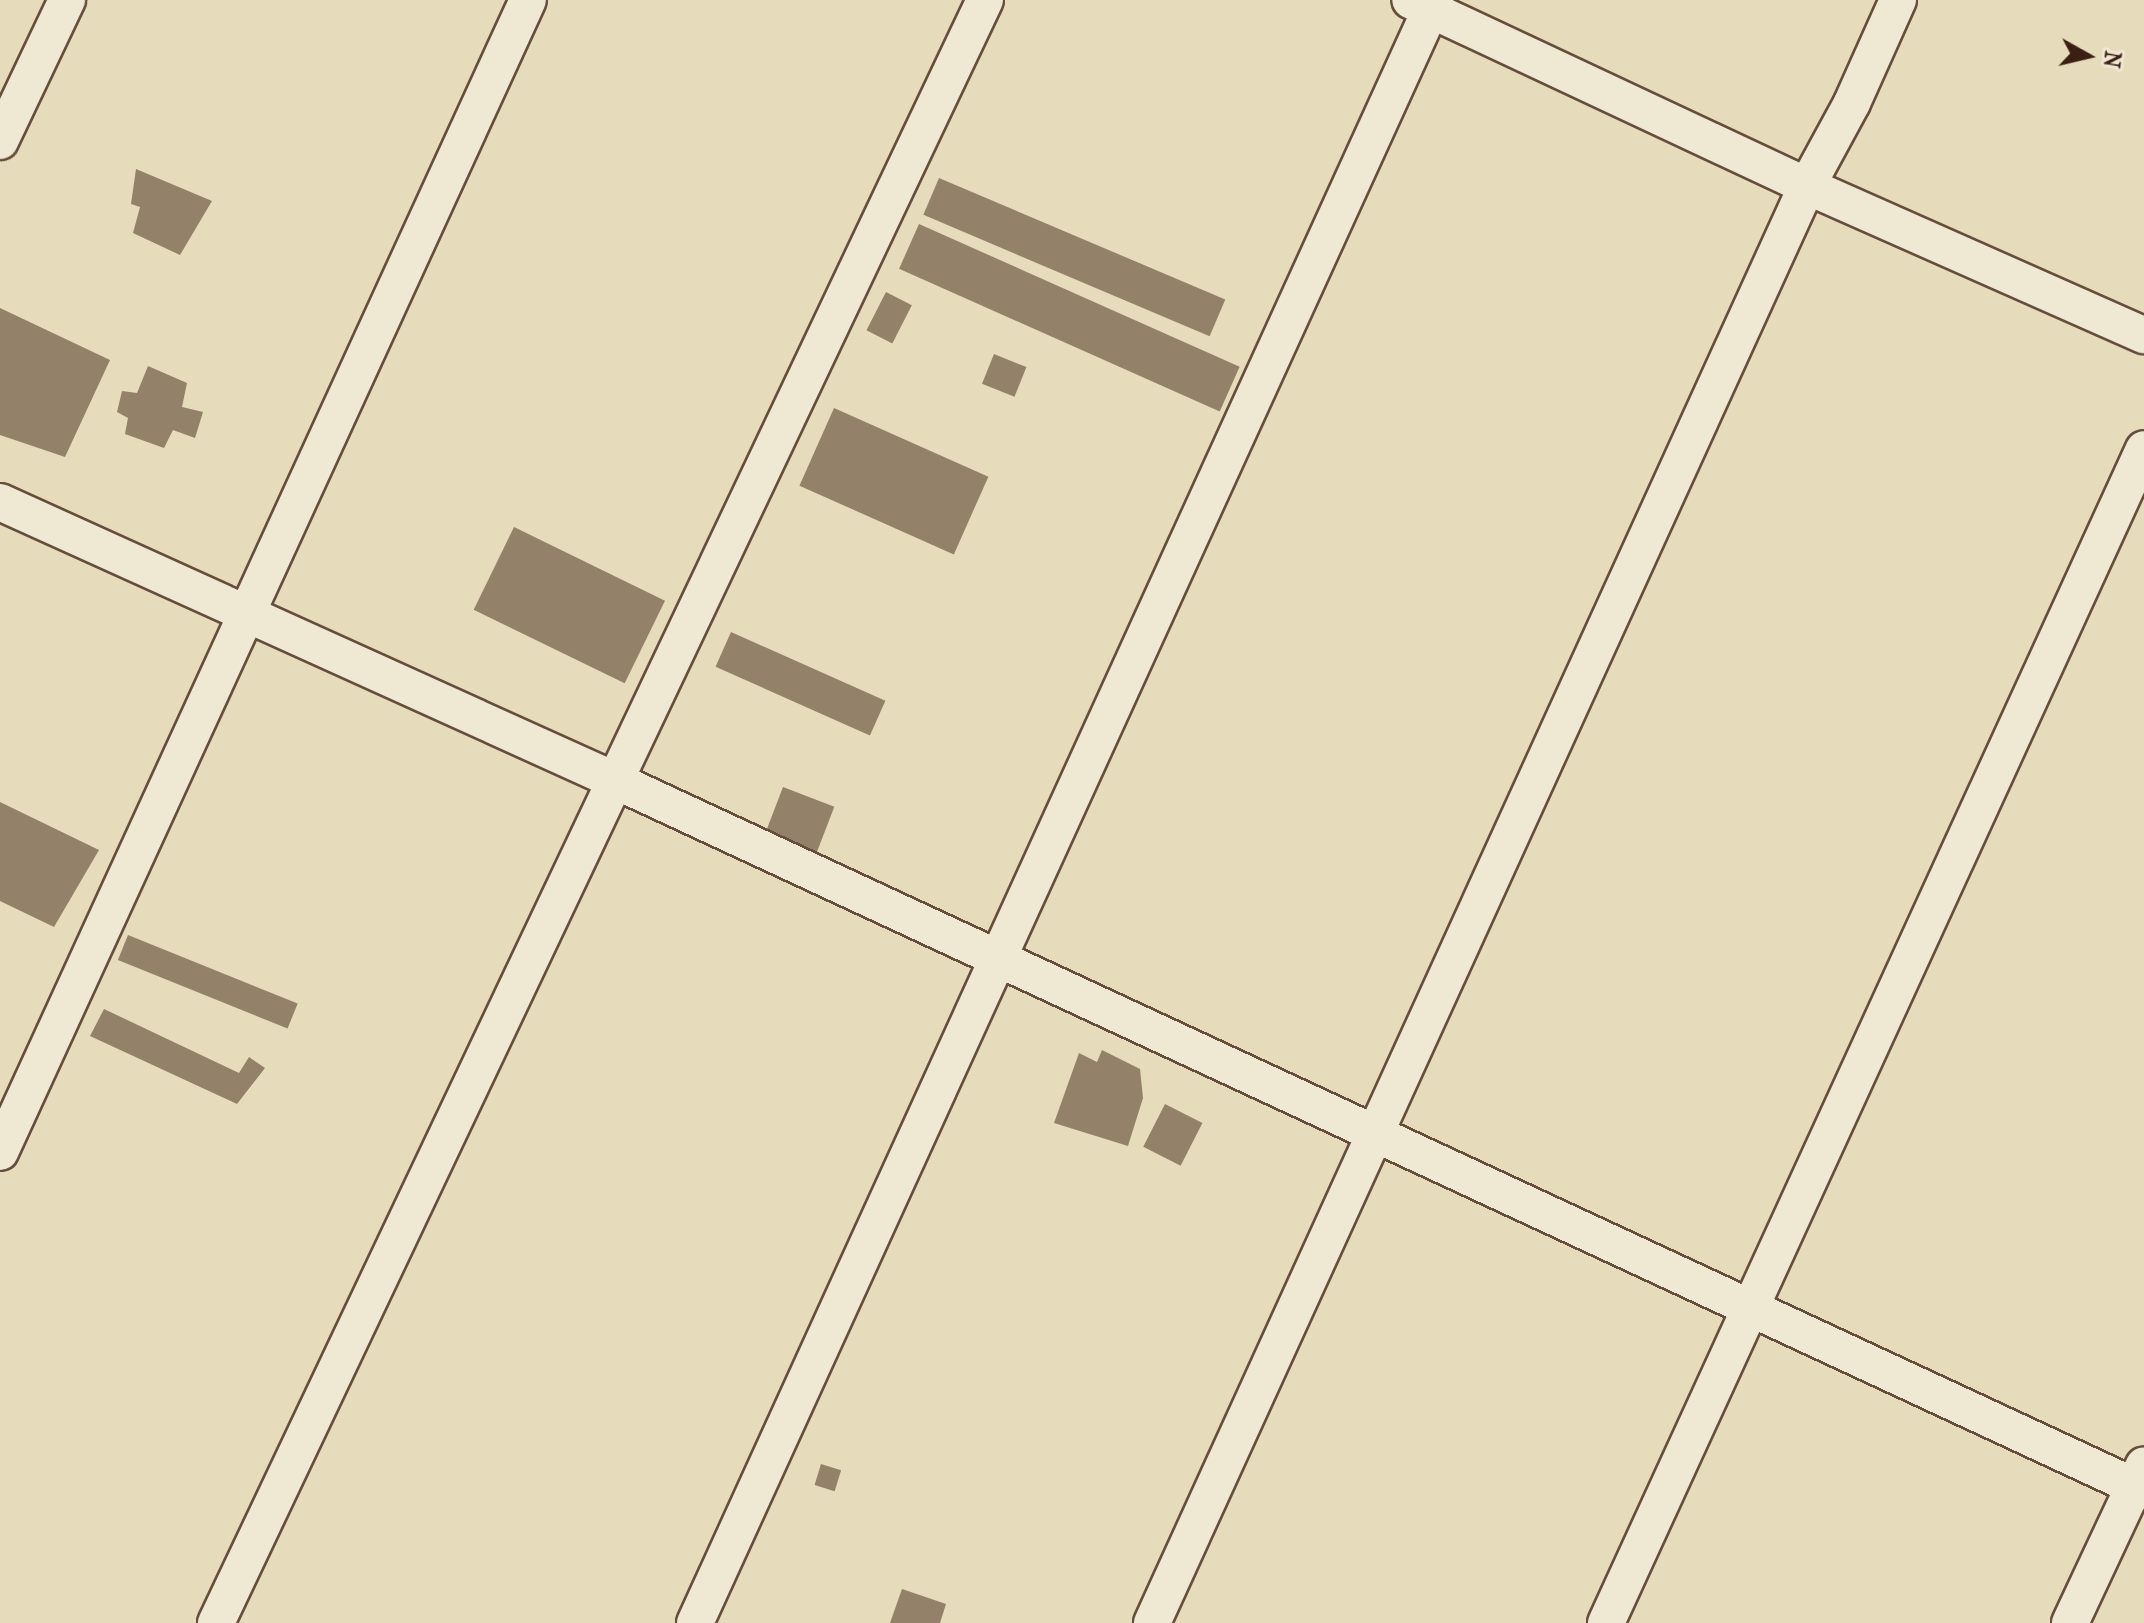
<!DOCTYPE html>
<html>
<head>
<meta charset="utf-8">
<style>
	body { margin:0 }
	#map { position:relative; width:2144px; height:1623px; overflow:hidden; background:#e6dcbb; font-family:"IM FELL French Canon",serif }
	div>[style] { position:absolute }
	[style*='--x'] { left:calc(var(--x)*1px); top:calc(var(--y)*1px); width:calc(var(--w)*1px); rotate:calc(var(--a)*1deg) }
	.building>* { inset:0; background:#93816a; transform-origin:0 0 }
	.roads { filter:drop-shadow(2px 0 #654e3c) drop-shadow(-2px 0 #654e3c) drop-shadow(0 2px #654e3c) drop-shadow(0 -2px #654e3c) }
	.street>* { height:36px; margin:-18px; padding:0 18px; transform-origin:18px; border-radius:18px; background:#efe8d3 }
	span { translate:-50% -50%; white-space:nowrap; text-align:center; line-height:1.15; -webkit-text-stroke:7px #efe8d3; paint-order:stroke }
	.north { position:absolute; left:2048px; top:16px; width:80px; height:80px; -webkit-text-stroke:6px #efe8d3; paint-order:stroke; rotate:98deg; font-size:22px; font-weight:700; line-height:32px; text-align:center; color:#3a1f12 }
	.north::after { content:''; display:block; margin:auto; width:28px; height:36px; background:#3a1f12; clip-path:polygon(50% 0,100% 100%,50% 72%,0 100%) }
</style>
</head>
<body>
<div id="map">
	<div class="building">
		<i style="clip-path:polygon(136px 169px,212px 201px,180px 255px,133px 233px,140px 207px,131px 204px)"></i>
		<i style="left:939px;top:178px;width:311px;height:40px;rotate:23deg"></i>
		<i style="left:919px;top:224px;width:351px;height:49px;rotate:24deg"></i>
		<i style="left:886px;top:292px;width:29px;height:43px;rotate:27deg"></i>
		<i style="clip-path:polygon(0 308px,110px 360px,65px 457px,0 435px)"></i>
		<i style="left:994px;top:354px;width:35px;height:32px;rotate:22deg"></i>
		<i style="clip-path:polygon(148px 366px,187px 383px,182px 407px,203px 412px,195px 438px,173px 430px,164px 448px,125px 434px,128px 418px,117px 412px,122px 391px,137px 393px)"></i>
		<i style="left:834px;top:408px;width:169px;height:85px;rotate:24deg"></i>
		<i style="left:514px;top:527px;width:168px;height:92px;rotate:26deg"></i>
		<i style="left:731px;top:632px;width:169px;height:38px;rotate:24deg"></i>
		<i style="left:783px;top:787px;width:55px;height:54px;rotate:21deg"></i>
		<i style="clip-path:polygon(0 802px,99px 850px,54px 927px,0 901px)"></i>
		<i style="left:128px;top:935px;width:183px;height:27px;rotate:22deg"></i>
		<i style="clip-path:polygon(104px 1009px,239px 1073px,249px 1057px,265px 1068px,237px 1104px,90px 1036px)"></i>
		<i style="clip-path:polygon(1102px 1050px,1140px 1069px,1143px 1098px,1128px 1146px,1054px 1123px,1079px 1053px,1097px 1062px)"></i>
		<i style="left:1165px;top:1104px;width:42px;height:48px;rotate:27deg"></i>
		<i style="left:821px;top:1464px;width:21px;height:22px;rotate:17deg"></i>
		<i style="clip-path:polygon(902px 1589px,946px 1604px,940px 1623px,890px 1623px)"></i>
	</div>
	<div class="roads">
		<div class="street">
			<i style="--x:1898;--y:0;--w:113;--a:114.1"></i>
			<i style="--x:1852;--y:103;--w:94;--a:118.5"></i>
			<i style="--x:1807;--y:186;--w:368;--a:23.9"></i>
			<i style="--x:0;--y:141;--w:156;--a:-64.6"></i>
			<i style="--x:0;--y:502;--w:674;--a:24.36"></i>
			<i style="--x:614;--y:780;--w:1687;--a:24.92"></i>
			<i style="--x:0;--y:1152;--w:1267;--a:-65.38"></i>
			<i style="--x:216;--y:1623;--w:1796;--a:-64.65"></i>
			<i style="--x:695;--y:1623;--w:1784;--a:-65.49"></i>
			<i style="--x:1152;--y:1623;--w:1579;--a:-65.5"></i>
			<i style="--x:1807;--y:186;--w:438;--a:-154.9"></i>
			<i style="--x:1606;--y:1623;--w:1291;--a:-65.38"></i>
			<i style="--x:2070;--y:1623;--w:174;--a:-64.9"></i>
		</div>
	</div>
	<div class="north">N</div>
</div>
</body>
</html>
